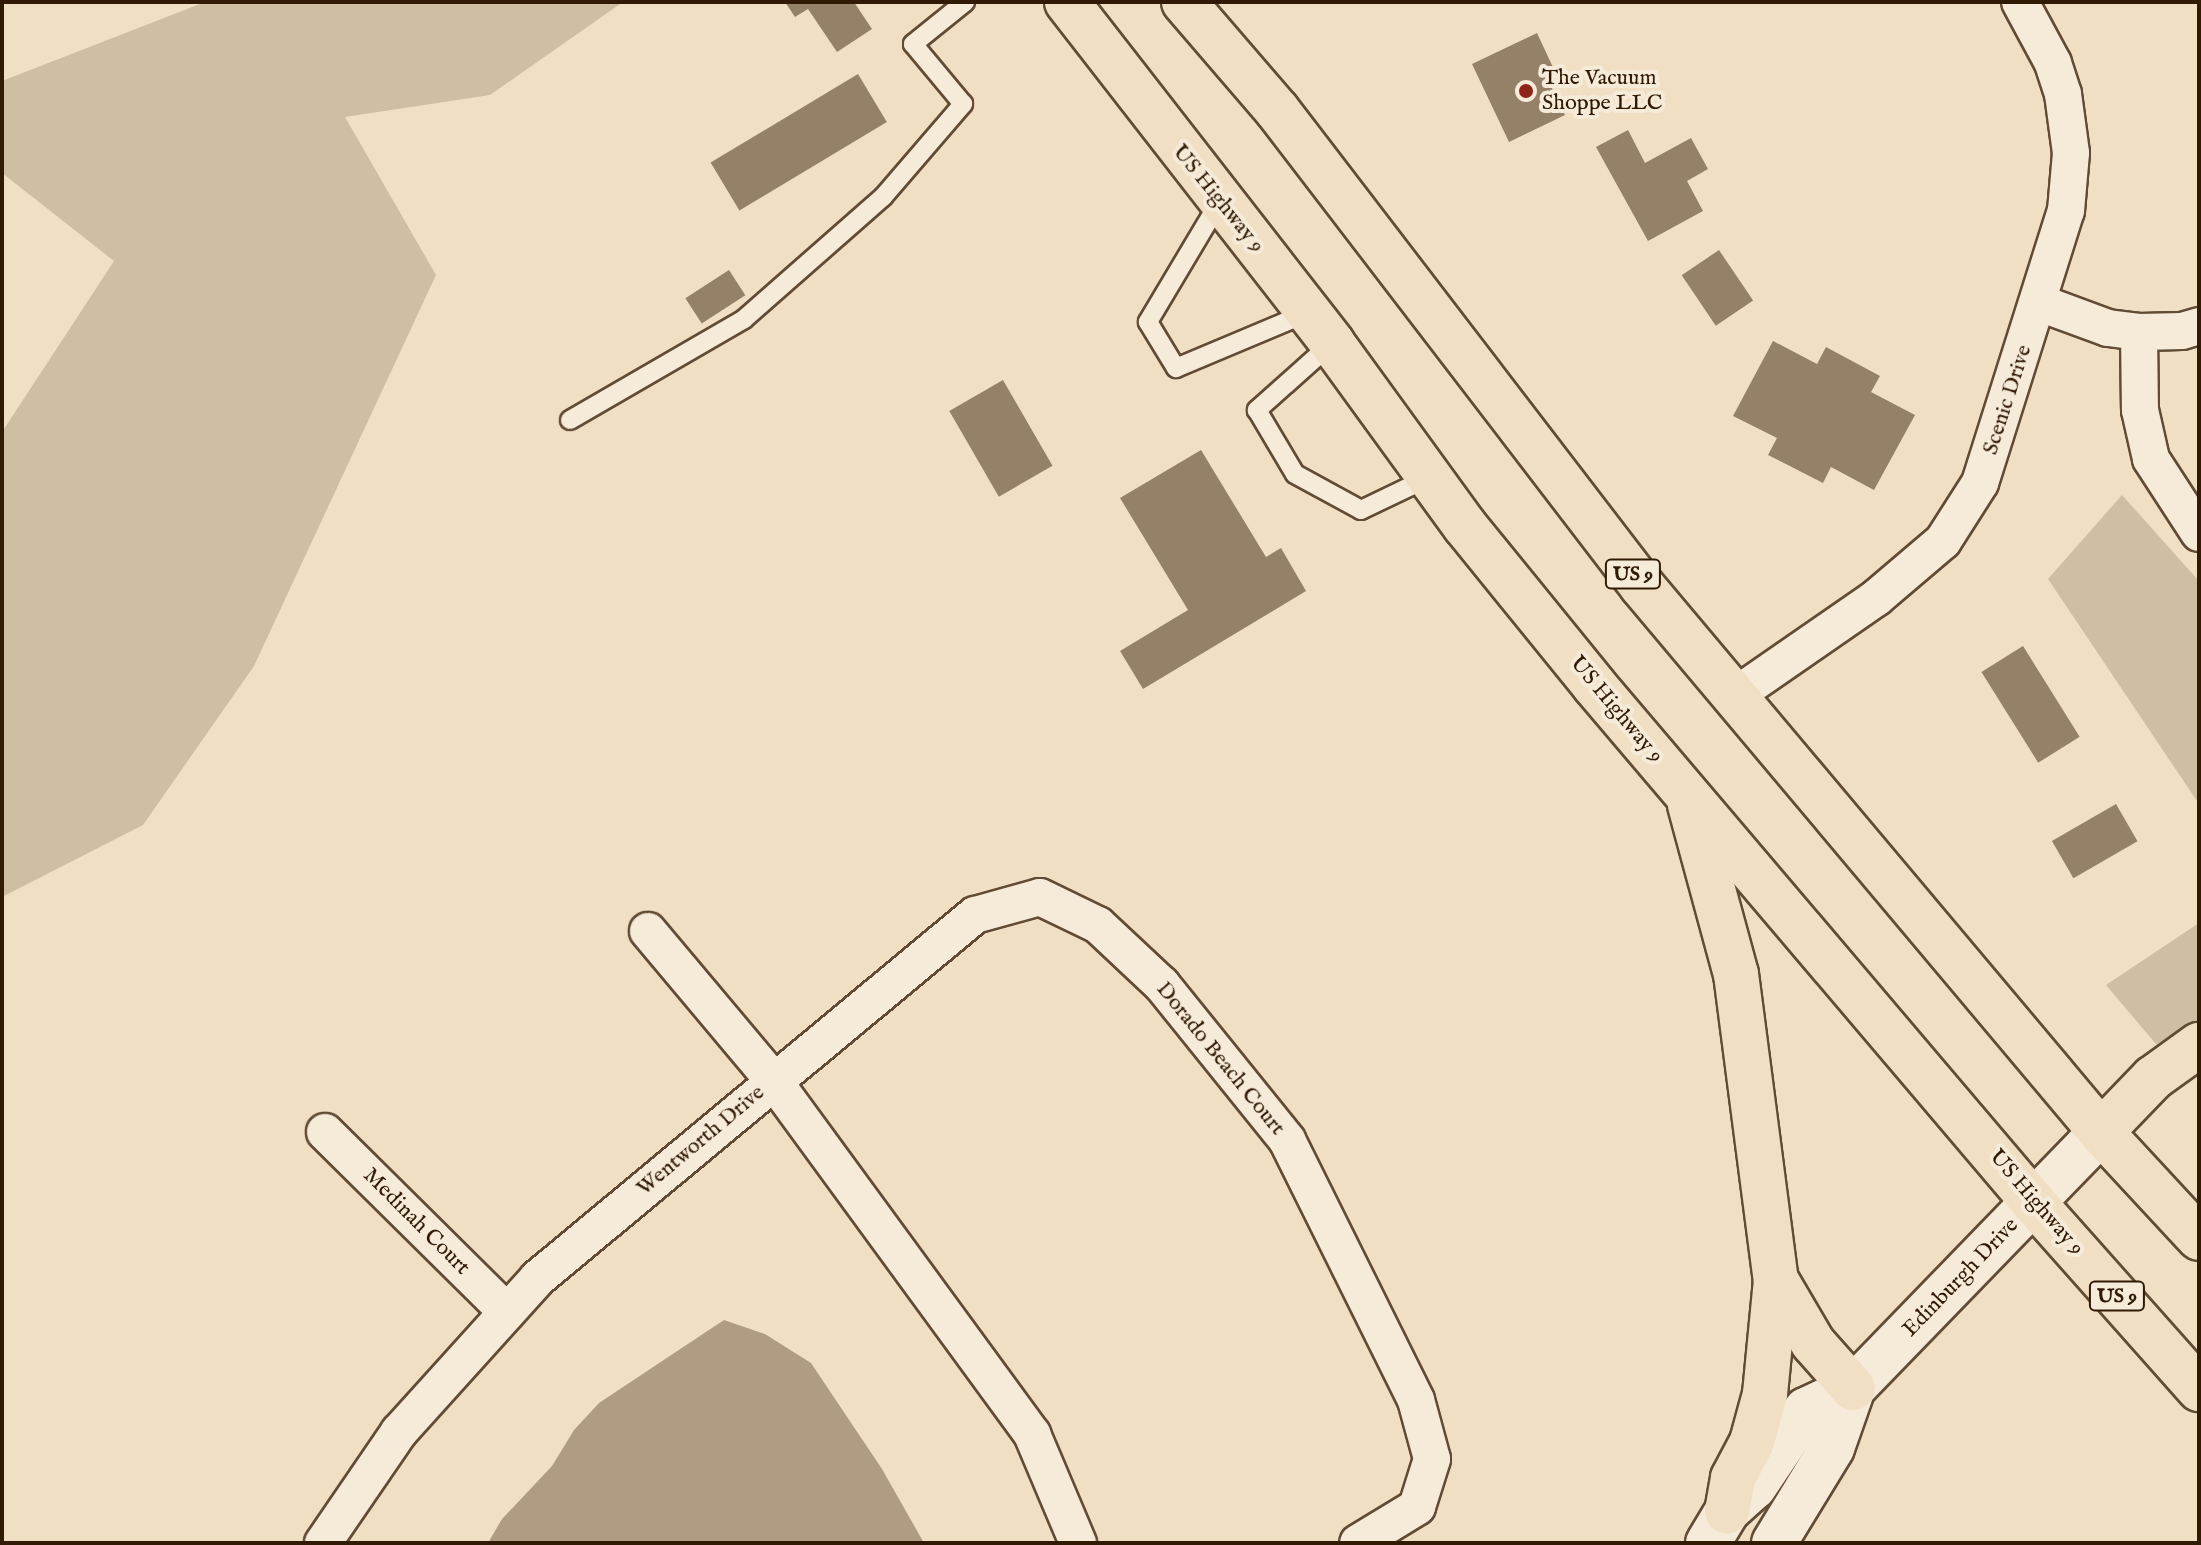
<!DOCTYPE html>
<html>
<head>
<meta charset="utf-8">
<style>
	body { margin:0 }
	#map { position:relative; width:2201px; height:1545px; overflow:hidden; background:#f1dfc4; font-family:"IM FELL English",serif }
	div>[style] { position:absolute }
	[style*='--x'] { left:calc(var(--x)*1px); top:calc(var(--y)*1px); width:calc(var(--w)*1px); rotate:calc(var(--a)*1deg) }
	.green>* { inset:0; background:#d0bea3 }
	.water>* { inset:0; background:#b09c83 }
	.building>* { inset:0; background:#958068; transform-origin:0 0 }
	.roads { filter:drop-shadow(2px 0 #614b34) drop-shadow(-2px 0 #614b34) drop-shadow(0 2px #614b34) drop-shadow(0 -2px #614b34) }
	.lane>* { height:18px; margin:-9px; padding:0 9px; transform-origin:9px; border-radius:9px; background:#f6ead9 }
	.street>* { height:36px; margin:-18px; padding:0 18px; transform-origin:18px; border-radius:18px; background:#f6ead9 }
	.secondary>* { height:44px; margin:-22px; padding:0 22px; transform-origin:22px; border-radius:22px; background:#f6ead9 }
	.highway>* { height:44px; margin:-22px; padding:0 22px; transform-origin:22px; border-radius:22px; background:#f1dfc4 }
	.dots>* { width:22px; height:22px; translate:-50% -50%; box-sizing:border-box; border:4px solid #f6ead9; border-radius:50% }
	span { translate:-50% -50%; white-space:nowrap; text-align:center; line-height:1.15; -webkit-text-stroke:8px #f6ead9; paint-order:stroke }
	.shield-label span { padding:2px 6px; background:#f6ead9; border:2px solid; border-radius:6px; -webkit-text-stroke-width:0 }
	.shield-label { font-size:20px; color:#311a04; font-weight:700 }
	.poi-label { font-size:22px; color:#311a04 }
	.left { translate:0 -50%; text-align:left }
	.street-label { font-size:22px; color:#311a04 }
	.frame { position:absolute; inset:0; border:4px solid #311a04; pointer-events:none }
</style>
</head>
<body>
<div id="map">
	<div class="green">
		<i style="clip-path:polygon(205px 2px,623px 2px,490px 95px,345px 117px,436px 275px,254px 666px,143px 825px,2px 897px,2px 432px,114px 261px,2px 173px,2px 81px)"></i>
		<i style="clip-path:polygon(2122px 495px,2199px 581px,2199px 804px,2048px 579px)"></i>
		<i style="clip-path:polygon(2199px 923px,2199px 1025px,2156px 1044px,2106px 985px)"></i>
	</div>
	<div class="water">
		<i style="clip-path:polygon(724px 1320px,765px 1334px,811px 1363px,882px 1469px,924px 1543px,488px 1543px,502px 1519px,552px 1466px,574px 1430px,599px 1403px)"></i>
	</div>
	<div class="building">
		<i style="clip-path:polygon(785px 2px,854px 2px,872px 29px,837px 52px,808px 9px,795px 17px)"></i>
		<i style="clip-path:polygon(1537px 33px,1557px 76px,1548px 80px,1565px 115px,1509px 142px,1472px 64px)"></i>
		<i style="left:858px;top:74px;width:56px;height:172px;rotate:59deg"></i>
		<i style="clip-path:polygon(1628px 130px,1645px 163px,1691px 138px,1708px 169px,1687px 181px,1703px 211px,1648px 241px,1596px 147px)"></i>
		<i style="left:1719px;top:250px;width:61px;height:45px;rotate:56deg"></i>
		<i style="left:729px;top:270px;width:30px;height:52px;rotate:57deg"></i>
		<i style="clip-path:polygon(1773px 341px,1817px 364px,1826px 347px,1880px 376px,1871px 392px,1915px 415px,1874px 490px,1831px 467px,1823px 483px,1768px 455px,1777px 438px,1733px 416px)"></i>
		<i style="left:1003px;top:380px;width:99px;height:62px;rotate:60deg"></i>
		<i style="clip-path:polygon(1201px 450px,1266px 557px,1281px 548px,1306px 591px,1143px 689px,1120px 651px,1188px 610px,1120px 498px)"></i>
		<i style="left:2023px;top:646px;width:107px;height:49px;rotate:58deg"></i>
		<i style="left:2116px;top:804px;width:43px;height:74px;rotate:60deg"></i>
	</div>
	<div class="roads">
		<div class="lane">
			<i style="--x:1220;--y:201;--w:141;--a:120.8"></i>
			<i style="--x:1148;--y:322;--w:54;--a:58.7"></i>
			<i style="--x:1176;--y:368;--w:142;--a:-22.8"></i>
			<i style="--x:1332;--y:343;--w:101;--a:138.2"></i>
			<i style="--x:1257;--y:410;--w:74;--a:59.3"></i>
			<i style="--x:1295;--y:474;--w:75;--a:28.6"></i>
			<i style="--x:1361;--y:510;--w:76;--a:-25.6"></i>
			<i style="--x:570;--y:420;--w:201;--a:-30.1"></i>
			<i style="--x:744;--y:319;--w:185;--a:-41.3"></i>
			<i style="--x:883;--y:197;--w:123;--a:-49.3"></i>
			<i style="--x:963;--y:104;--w:78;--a:-129.8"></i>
			<i style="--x:913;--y:44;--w:67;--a:-38.9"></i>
		</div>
		<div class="street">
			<i style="--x:2040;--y:303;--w:72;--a:20.2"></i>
			<i style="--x:2108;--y:328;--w:31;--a:7"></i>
			<i style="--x:2139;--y:332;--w:43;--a:-1.3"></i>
			<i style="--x:2182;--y:331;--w:18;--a:-16"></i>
			<i style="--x:2139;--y:332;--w:78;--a:89.3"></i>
			<i style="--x:2140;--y:410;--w:50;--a:77.3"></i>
			<i style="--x:2151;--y:459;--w:88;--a:57"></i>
			<i style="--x:1733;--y:697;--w:174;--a:-34.7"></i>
			<i style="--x:1876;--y:598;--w:88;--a:-40.4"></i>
			<i style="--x:1943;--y:541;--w:69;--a:-57.5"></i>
			<i style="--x:1980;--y:483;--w:285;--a:-72.5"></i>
			<i style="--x:2066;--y:211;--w:58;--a:-85.1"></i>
			<i style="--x:2071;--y:153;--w:60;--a:-97.7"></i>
			<i style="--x:2063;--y:94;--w:33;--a:-108"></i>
			<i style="--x:2053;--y:63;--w:69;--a:-118.4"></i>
			<i style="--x:648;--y:931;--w:194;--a:50"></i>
			<i style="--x:773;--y:1080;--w:439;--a:53.8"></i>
			<i style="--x:1032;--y:1434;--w:118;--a:67.1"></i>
			<i style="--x:325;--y:1132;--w:256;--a:44.7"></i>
			<i style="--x:323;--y:1543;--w:135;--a:-55.6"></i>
			<i style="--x:399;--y:1432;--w:207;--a:-47.9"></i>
			<i style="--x:538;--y:1278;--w:568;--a:-39.72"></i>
			<i style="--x:975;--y:915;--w:67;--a:-15.5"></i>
			<i style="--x:1040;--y:897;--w:64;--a:25.8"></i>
			<i style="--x:1098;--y:925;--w:88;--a:43.2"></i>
			<i style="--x:1162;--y:985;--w:199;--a:51.1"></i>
			<i style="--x:1287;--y:1140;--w:290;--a:63.6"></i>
			<i style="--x:1416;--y:1400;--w:61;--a:74.8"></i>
			<i style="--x:1432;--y:1459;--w:50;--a:107.4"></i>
			<i style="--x:1417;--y:1507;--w:69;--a:148.6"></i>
		</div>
		<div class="secondary">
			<i style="--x:1708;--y:1543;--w:37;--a:-59"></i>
			<i style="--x:1727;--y:1511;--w:36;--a:-42"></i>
			<i style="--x:1754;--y:1487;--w:93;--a:-56"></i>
			<i style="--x:1806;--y:1410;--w:52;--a:-25.1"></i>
			<i style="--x:1853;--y:1388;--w:356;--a:-45.9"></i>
			<i style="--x:1774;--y:1543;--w:111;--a:-58.6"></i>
			<i style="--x:1832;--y:1448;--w:64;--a:-70.7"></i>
		</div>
		<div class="highway">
			<i style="--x:1067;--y:2;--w:432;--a:52.1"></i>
			<i style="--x:1332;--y:343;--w:226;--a:54"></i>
			<i style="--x:1465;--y:526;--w:205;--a:50.9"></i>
			<i style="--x:1594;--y:685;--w:680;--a:49.65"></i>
			<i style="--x:2034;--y:1203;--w:249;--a:48.4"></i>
			<i style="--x:1184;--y:2;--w:143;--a:49.3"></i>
			<i style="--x:1277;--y:110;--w:600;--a:52.52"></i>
			<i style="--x:1642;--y:586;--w:713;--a:49.95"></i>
			<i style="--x:2101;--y:1132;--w:144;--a:47.2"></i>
			<i style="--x:1690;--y:805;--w:175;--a:74.8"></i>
			<i style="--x:1736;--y:974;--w:309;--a:82.6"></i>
			<i style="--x:1776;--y:1280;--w:115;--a:95.5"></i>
			<i style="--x:1765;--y:1394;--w:50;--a:105.2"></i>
			<i style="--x:1752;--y:1442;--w:41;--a:117.8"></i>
			<i style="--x:1733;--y:1478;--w:34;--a:100"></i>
			<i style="--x:2101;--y:1132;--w:75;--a:-46.1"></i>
			<i style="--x:2153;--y:1078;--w:57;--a:-35.7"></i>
			<i style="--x:1776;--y:1280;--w:73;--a:59.6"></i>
			<i style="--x:1813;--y:1343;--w:60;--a:48.4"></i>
		</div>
	</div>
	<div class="dots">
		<i style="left:1526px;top:91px;background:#8f2418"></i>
	</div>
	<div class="shield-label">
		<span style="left:1633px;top:574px">US 9</span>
		<span style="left:2117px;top:1296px">US 9</span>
	</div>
	<div class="poi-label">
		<span class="left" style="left:1542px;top:91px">The Vacuum<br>Shoppe LLC</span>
	</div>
	<div class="street-label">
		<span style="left:1218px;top:199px;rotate:51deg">US Highway 9</span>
		<span style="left:2008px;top:400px;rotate:-72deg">Scenic Drive</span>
		<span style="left:1616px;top:710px;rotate:50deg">US Highway 9</span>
		<span style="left:1220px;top:1059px;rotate:51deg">Dorado Beach Court</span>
		<span style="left:701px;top:1141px;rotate:-40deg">Wentworth Drive</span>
		<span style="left:2036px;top:1203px;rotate:49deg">US Highway 9</span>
		<span style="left:416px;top:1222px;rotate:45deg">Medinah Court</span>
		<span style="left:1961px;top:1278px;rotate:-46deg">Edinburgh Drive</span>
	</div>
	<div class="frame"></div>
</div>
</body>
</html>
